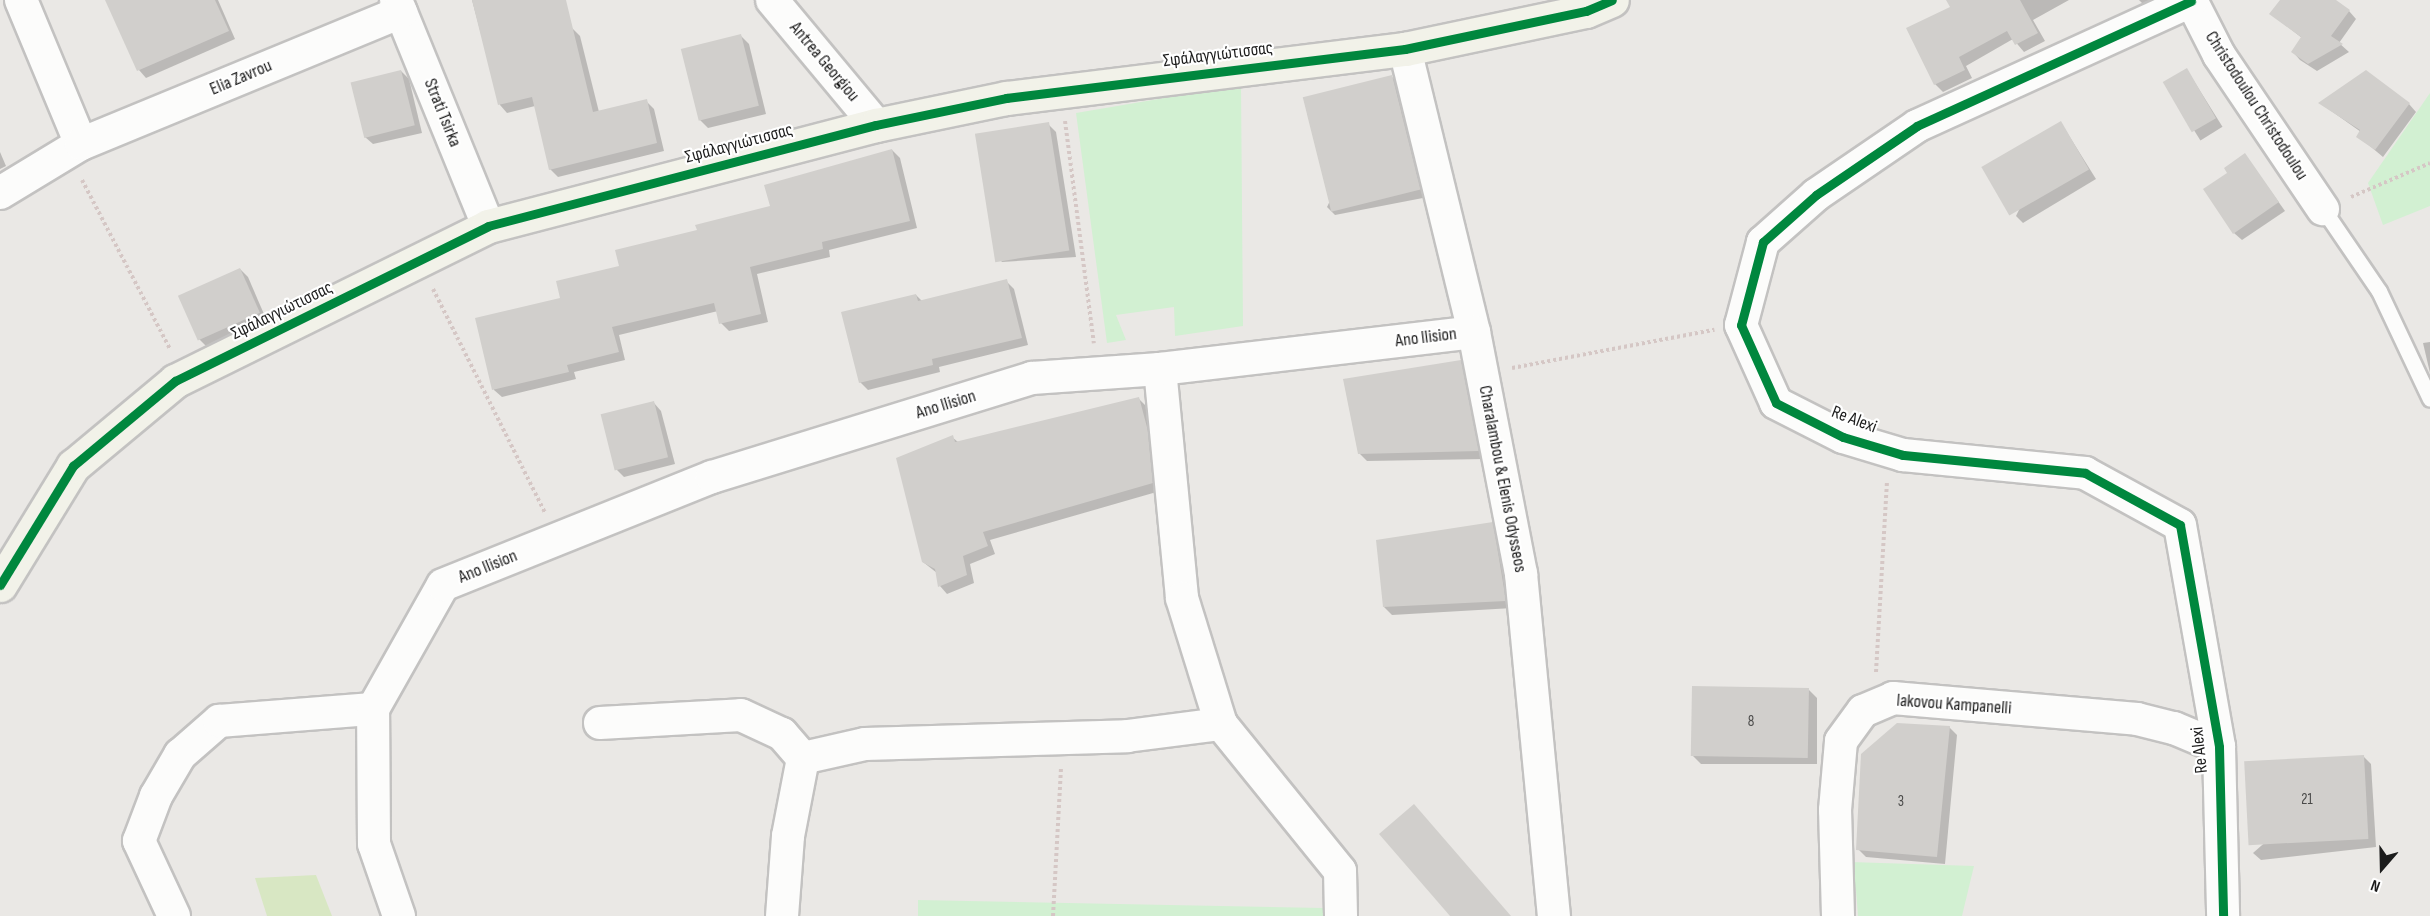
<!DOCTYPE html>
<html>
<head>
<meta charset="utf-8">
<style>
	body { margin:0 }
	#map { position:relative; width:2430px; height:916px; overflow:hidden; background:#eae8e5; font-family:"Sofia Sans Condensed",sans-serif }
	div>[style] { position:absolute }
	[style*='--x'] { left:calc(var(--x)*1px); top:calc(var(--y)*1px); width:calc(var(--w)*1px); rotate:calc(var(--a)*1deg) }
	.grass>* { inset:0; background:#d8e7c3 }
	.park>* { inset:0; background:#d2f0d2 }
	.shadow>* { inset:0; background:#0003; transform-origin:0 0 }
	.building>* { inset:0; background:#d1cfcc; transform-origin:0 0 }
	.path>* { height:4px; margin-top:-2px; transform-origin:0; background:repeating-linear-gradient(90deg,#d5c7c5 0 3px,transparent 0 6px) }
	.roads { filter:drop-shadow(2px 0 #c3c2c1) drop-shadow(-2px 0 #c3c2c1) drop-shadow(0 2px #c3c2c1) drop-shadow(0 -2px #c3c2c1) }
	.lane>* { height:15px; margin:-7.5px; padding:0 7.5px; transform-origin:7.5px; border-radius:7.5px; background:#fcfcfb }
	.street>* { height:32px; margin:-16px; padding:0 16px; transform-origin:16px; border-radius:16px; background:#fcfcfb }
	.secondary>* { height:33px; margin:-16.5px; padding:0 16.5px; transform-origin:16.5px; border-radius:16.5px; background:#f2f2e9 }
	.cycleway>* { height:9px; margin:-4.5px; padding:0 4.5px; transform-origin:4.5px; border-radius:4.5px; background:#00873e }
	span { translate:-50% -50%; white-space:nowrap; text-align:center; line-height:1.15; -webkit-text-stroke:4.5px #fff; paint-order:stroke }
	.number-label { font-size:15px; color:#494948 }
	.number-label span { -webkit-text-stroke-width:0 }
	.street-label { font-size:18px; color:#1c1c1c }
	.north { position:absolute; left:2352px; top:838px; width:60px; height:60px; -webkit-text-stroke:4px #fff; paint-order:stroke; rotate:200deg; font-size:16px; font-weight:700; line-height:24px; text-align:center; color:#1c1c1c }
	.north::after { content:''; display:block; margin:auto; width:21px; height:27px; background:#1c1c1c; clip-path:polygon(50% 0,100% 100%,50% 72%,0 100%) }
</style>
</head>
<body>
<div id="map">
	<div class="grass">
		<i style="clip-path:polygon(316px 875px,332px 916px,267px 916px,255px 878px)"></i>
	</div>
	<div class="park">
		<i style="clip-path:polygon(1241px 85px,1243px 326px,1175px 336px,1174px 307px,1116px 315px,1126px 340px,1107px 343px,1076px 113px)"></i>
		<i style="clip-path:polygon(2430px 93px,2430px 206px,2383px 225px,2368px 183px)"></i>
		<i style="clip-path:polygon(1850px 862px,1974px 866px,1962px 916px,1858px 916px,1856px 890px,1844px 881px)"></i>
		<i style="clip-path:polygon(918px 900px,1323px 908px,1323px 916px,918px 916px)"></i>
	</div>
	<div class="shadow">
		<i style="clip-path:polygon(117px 0,218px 0,235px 39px,146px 78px,139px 70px)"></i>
		<i style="clip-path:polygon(472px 0,560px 0,572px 28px,580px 36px,599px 112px,646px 101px,654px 109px,664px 151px,558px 177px,550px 169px,535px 106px,507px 113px,500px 105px)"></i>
		<i style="clip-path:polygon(1948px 0,2069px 0,2033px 20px,2045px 41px,2024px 52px,2013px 39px,1966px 66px,1972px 78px,1943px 92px,1935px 84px,1952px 8px)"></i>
		<i style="clip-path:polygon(2139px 0,2161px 0,2146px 7px)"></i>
		<i style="clip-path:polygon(2282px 0,2333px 0,2349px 11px,2356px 19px,2339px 43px,2349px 52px,2317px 71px,2300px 60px,2293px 52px,2302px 38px,2271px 14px)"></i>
		<i style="clip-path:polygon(741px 36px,749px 44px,766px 114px,708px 128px,700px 120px)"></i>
		<i style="left:2187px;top:70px;width:67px;height:26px;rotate:58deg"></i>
		<i style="clip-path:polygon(401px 71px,409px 79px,422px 133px,373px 144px,365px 137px)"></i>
		<i style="clip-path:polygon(1391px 76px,1399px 84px,1428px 197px,1335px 215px,1327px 207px)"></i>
		<i style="clip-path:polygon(2320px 103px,2409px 104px,2416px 112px,2383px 157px,2358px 136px,2361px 132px)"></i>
		<i style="clip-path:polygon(2061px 123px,2096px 179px,2023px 223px,2016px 216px)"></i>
		<i style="clip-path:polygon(1048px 124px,1056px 132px,1076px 257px,1002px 262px,995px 254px)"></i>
		<i style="clip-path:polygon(892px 150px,900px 158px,917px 228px,829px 250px,830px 257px,757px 274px,768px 322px,729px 331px,721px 323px,718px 311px,619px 335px,625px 360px,574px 372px,576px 379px,502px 397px,494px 390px,477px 320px,562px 299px,698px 232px,771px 207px)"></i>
		<i style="clip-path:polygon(0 152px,6px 166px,0 169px)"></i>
		<i style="clip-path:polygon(2245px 155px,2285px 211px,2242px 240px,2234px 233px,2230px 173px)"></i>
		<i style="clip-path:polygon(240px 269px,248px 277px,267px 321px,207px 347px,199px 339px)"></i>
		<i style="clip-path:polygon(1006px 281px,1014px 289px,1028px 345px,939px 367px,940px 372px,868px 390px,860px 382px,916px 295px,922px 301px)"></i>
		<i style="clip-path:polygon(2430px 342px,2430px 373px,2423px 343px)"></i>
		<i style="clip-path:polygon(1461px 361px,1468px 369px,1486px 459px,1367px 461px,1359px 453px)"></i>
		<i style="clip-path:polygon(1139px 399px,1146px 406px,1155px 440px,1160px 491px,990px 540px,995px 554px,970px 564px,974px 583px,947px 594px,940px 586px,937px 573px,923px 562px,952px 437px,958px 442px)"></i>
		<i style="clip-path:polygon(654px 403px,661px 411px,675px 464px,624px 477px,616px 469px)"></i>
		<i style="clip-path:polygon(1492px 524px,1500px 531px,1513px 608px,1392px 615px,1384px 607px)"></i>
		<i style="clip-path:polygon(1809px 690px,1817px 698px,1817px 764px,1701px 764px,1693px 756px)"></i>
		<i style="clip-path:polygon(1949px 727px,1957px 735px,1945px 864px,1866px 857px,1858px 849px)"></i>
		<i style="clip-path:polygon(2363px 756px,2371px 764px,2376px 847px,2261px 860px,2253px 853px)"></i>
	</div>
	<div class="building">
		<i style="clip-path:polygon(105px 0,215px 0,229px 31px,137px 71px)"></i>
		<i style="clip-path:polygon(472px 0,566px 0,593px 112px,647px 99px,657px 143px,549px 170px,532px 97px,498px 105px)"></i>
		<i style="clip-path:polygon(1946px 0,2020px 0,2038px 33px,2015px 45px,2007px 31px,1959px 57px,1965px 70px,1934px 85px,1906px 28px,1950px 7px)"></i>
		<i style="clip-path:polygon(2280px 0,2336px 0,2350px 10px,2331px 36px,2343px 44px,2308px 64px,2291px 52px,2301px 37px,2269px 14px)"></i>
		<i style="left:741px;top:34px;width:74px;height:62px;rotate:76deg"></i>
		<i style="left:2187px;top:68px;width:58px;height:28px;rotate:60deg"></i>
		<i style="left:401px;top:70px;width:57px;height:52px;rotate:76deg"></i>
		<i style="clip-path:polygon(2366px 70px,2410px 103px,2375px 150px,2356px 137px,2360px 130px,2318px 103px)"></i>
		<i style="left:1392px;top:75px;width:118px;height:92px;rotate:76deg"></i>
		<i style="left:2061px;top:121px;width:56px;height:92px;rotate:60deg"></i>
		<i style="left:1049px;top:122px;width:130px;height:75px;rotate:81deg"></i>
		<i style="clip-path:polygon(892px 149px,910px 221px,822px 242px,823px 249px,750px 267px,761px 314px,719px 324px,714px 303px,612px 327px,619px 352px,567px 365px,569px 372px,492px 390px,475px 318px,560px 298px,556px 281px,619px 266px,615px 250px,697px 230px,695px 225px,770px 206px,764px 185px)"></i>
		<i style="clip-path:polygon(2245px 153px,2279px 202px,2233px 234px,2203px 189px,2227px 173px,2224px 168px)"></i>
		<i style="left:240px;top:268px;width:49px;height:68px;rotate:66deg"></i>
		<i style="clip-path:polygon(1007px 279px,1022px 338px,932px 359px,933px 365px,859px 383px,841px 312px,916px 294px,918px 301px)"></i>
		<i style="clip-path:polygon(1461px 360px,1479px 451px,1358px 454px,1343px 379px)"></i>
		<i style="clip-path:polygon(1139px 397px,1148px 431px,1153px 483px,983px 532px,988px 546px,963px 556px,967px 575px,938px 587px,935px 569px,922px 562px,896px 458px,953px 435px,955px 442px)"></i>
		<i style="left:654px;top:401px;width:58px;height:55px;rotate:76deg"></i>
		<i style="clip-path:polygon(1493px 522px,1506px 601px,1383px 607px,1376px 540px)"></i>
		<i style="left:1692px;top:686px;width:117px;height:70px;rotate:1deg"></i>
		<i style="clip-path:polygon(1897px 723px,1950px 726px,1937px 857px,1856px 850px,1861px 754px)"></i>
		<i style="left:2364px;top:755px;width:84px;height:120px;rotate:87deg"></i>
		<i style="clip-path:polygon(1414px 804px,1511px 916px,1450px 916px,1379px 834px)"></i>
	</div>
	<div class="path">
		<i style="--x:1065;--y:121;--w:224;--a:82.6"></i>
		<i style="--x:82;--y:180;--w:191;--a:62.5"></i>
		<i style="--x:2351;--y:197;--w:86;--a:-23.3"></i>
		<i style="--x:433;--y:289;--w:250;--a:63.4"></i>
		<i style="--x:1512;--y:368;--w:206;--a:-10.7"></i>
		<i style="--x:1876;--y:672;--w:190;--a:-86.7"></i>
		<i style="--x:1053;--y:916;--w:148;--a:-86.9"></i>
	</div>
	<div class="roads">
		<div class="lane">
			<i style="--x:2323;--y:209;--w:99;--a:55.7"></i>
			<i style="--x:2379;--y:291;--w:119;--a:64.7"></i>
		</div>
		<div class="street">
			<i style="--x:21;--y:0;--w:156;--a:67.4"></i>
			<i style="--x:396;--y:0;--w:244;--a:67.8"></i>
			<i style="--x:772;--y:0;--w:163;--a:50.2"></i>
			<i style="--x:2191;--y:0;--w:62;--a:63"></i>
			<i style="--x:2219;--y:55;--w:186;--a:56"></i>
			<i style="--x:2191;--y:1;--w:301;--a:155.5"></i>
			<i style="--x:1917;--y:126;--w:122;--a:145.7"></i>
			<i style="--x:1816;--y:195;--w:71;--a:138.4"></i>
			<i style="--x:1763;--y:242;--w:86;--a:104.8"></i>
			<i style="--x:1741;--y:325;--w:85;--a:65.8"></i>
			<i style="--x:1776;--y:403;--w:75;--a:26.9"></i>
			<i style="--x:1843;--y:437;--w:63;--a:16.7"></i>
			<i style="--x:1903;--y:455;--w:183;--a:5.6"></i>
			<i style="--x:2085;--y:473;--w:108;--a:28.7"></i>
			<i style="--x:2180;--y:525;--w:225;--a:80"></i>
			<i style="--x:2219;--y:747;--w:169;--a:88.6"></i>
			<i style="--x:1405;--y:49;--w:291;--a:76.3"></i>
			<i style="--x:1474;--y:332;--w:247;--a:79"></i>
			<i style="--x:1521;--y:574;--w:344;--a:84.5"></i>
			<i style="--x:0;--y:193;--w:95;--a:-31.2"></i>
			<i style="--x:81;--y:144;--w:346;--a:-22.4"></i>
			<i style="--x:1160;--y:369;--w:230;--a:84.5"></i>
			<i style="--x:1182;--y:598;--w:132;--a:72.8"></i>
			<i style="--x:1221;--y:724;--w:189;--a:51"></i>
			<i style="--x:1340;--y:871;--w:45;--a:88.7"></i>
			<i style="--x:600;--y:723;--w:141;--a:-3.2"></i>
			<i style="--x:741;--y:715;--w:45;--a:24.9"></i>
			<i style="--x:782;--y:734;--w:32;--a:49"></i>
			<i style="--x:803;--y:758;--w:64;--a:-12.7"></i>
			<i style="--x:865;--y:744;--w:262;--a:-1.7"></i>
			<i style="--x:1127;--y:736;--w:95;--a:-7.3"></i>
			<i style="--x:174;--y:916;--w:83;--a:-115"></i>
			<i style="--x:139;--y:841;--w:48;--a:-69.3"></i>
			<i style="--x:156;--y:796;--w:48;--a:-59.7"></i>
			<i style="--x:180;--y:755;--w:52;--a:-41.1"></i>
			<i style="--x:219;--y:721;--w:154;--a:-4.5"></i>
			<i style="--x:399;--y:916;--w:76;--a:-109.1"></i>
			<i style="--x:374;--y:844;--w:135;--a:-90.4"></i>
			<i style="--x:373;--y:709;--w:142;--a:-60.6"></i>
			<i style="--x:443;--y:585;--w:290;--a:-21.9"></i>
			<i style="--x:712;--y:477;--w:335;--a:-17.2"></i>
			<i style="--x:1032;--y:378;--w:128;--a:-4"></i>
			<i style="--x:1160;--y:369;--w:316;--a:-6.7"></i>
			<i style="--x:782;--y:916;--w:80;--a:-85.7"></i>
			<i style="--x:788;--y:836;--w:79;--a:-79.1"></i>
			<i style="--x:1838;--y:916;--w:106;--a:-91.6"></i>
			<i style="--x:1835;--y:810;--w:69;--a:-85"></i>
			<i style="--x:1841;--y:741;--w:37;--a:-54"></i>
			<i style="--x:1863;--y:711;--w:33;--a:-23"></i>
			<i style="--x:1893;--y:698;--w:245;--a:4.9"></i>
			<i style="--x:2137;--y:719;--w:38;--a:14"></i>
			<i style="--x:2174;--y:728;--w:49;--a:22.9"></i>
		</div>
		<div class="secondary">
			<i style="--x:0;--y:585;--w:140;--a:-58.5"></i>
			<i style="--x:73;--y:466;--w:133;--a:-39.8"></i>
			<i style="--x:175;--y:381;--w:349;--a:-26.3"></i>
			<i style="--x:488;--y:226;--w:401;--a:-14.6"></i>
			<i style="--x:876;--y:125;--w:133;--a:-11.7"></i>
			<i style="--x:1006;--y:98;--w:402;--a:-7"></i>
			<i style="--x:1405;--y:49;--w:185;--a:-11.9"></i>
			<i style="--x:1586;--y:11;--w:28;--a:-23"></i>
		</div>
	</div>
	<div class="cycleway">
		<i style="--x:2191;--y:1;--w:301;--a:155.5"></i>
		<i style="--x:1917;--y:126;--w:122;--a:145.7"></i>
		<i style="--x:1816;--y:195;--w:71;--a:138.4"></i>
		<i style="--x:1763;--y:242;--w:86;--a:104.8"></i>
		<i style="--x:1741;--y:325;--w:85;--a:65.8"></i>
		<i style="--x:1776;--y:403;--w:75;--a:26.9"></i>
		<i style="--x:1843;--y:437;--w:63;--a:16.7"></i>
		<i style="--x:1903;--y:455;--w:183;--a:5.6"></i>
		<i style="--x:2085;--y:473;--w:108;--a:28.7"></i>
		<i style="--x:2180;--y:525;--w:225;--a:80"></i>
		<i style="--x:2219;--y:747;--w:169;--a:88.6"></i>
		<i style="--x:0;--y:585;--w:140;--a:-58.5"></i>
		<i style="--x:73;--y:466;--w:133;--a:-39.8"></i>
		<i style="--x:175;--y:381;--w:349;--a:-26.3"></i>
		<i style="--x:488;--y:226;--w:401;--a:-14.6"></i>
		<i style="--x:876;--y:125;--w:133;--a:-11.7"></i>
		<i style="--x:1006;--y:98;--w:402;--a:-7"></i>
		<i style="--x:1405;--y:49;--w:185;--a:-11.9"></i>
		<i style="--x:1586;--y:11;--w:28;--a:-23"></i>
	</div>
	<div class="number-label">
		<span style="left:1751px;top:722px">8</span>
		<span style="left:2307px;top:800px">21</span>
		<span style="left:1901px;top:802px">3</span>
	</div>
	<div class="street-label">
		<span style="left:1218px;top:55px;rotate:-7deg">Σφάλαγγιώτισσας</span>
		<span style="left:824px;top:62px;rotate:50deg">Antrea Georgiou</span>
		<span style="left:241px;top:78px;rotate:-23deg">Elia Zavrou</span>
		<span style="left:2256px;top:106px;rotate:57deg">Christodoulou Christodoulou</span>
		<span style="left:442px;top:113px;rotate:68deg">Strati Tsirka</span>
		<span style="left:739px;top:144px;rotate:-15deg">Σφάλαγγιώτισσας</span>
		<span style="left:282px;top:311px;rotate:-26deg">Σφάλαγγιώτισσας</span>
		<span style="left:1426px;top:338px;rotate:-7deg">Ano Ilision</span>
		<span style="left:946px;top:405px;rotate:-17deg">Ano Ilision</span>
		<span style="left:1854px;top:420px;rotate:21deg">Re Alexi</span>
		<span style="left:1502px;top:479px;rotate:79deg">Charalambou &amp; Elenis Odysseos</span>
		<span style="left:488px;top:567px;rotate:-22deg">Ano Ilision</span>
		<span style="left:1954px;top:705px;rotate:4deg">Iakovou Kampanelli</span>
		<span style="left:2200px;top:750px;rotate:-96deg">Re Alexi</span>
	</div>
	<div class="north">N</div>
</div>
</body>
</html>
